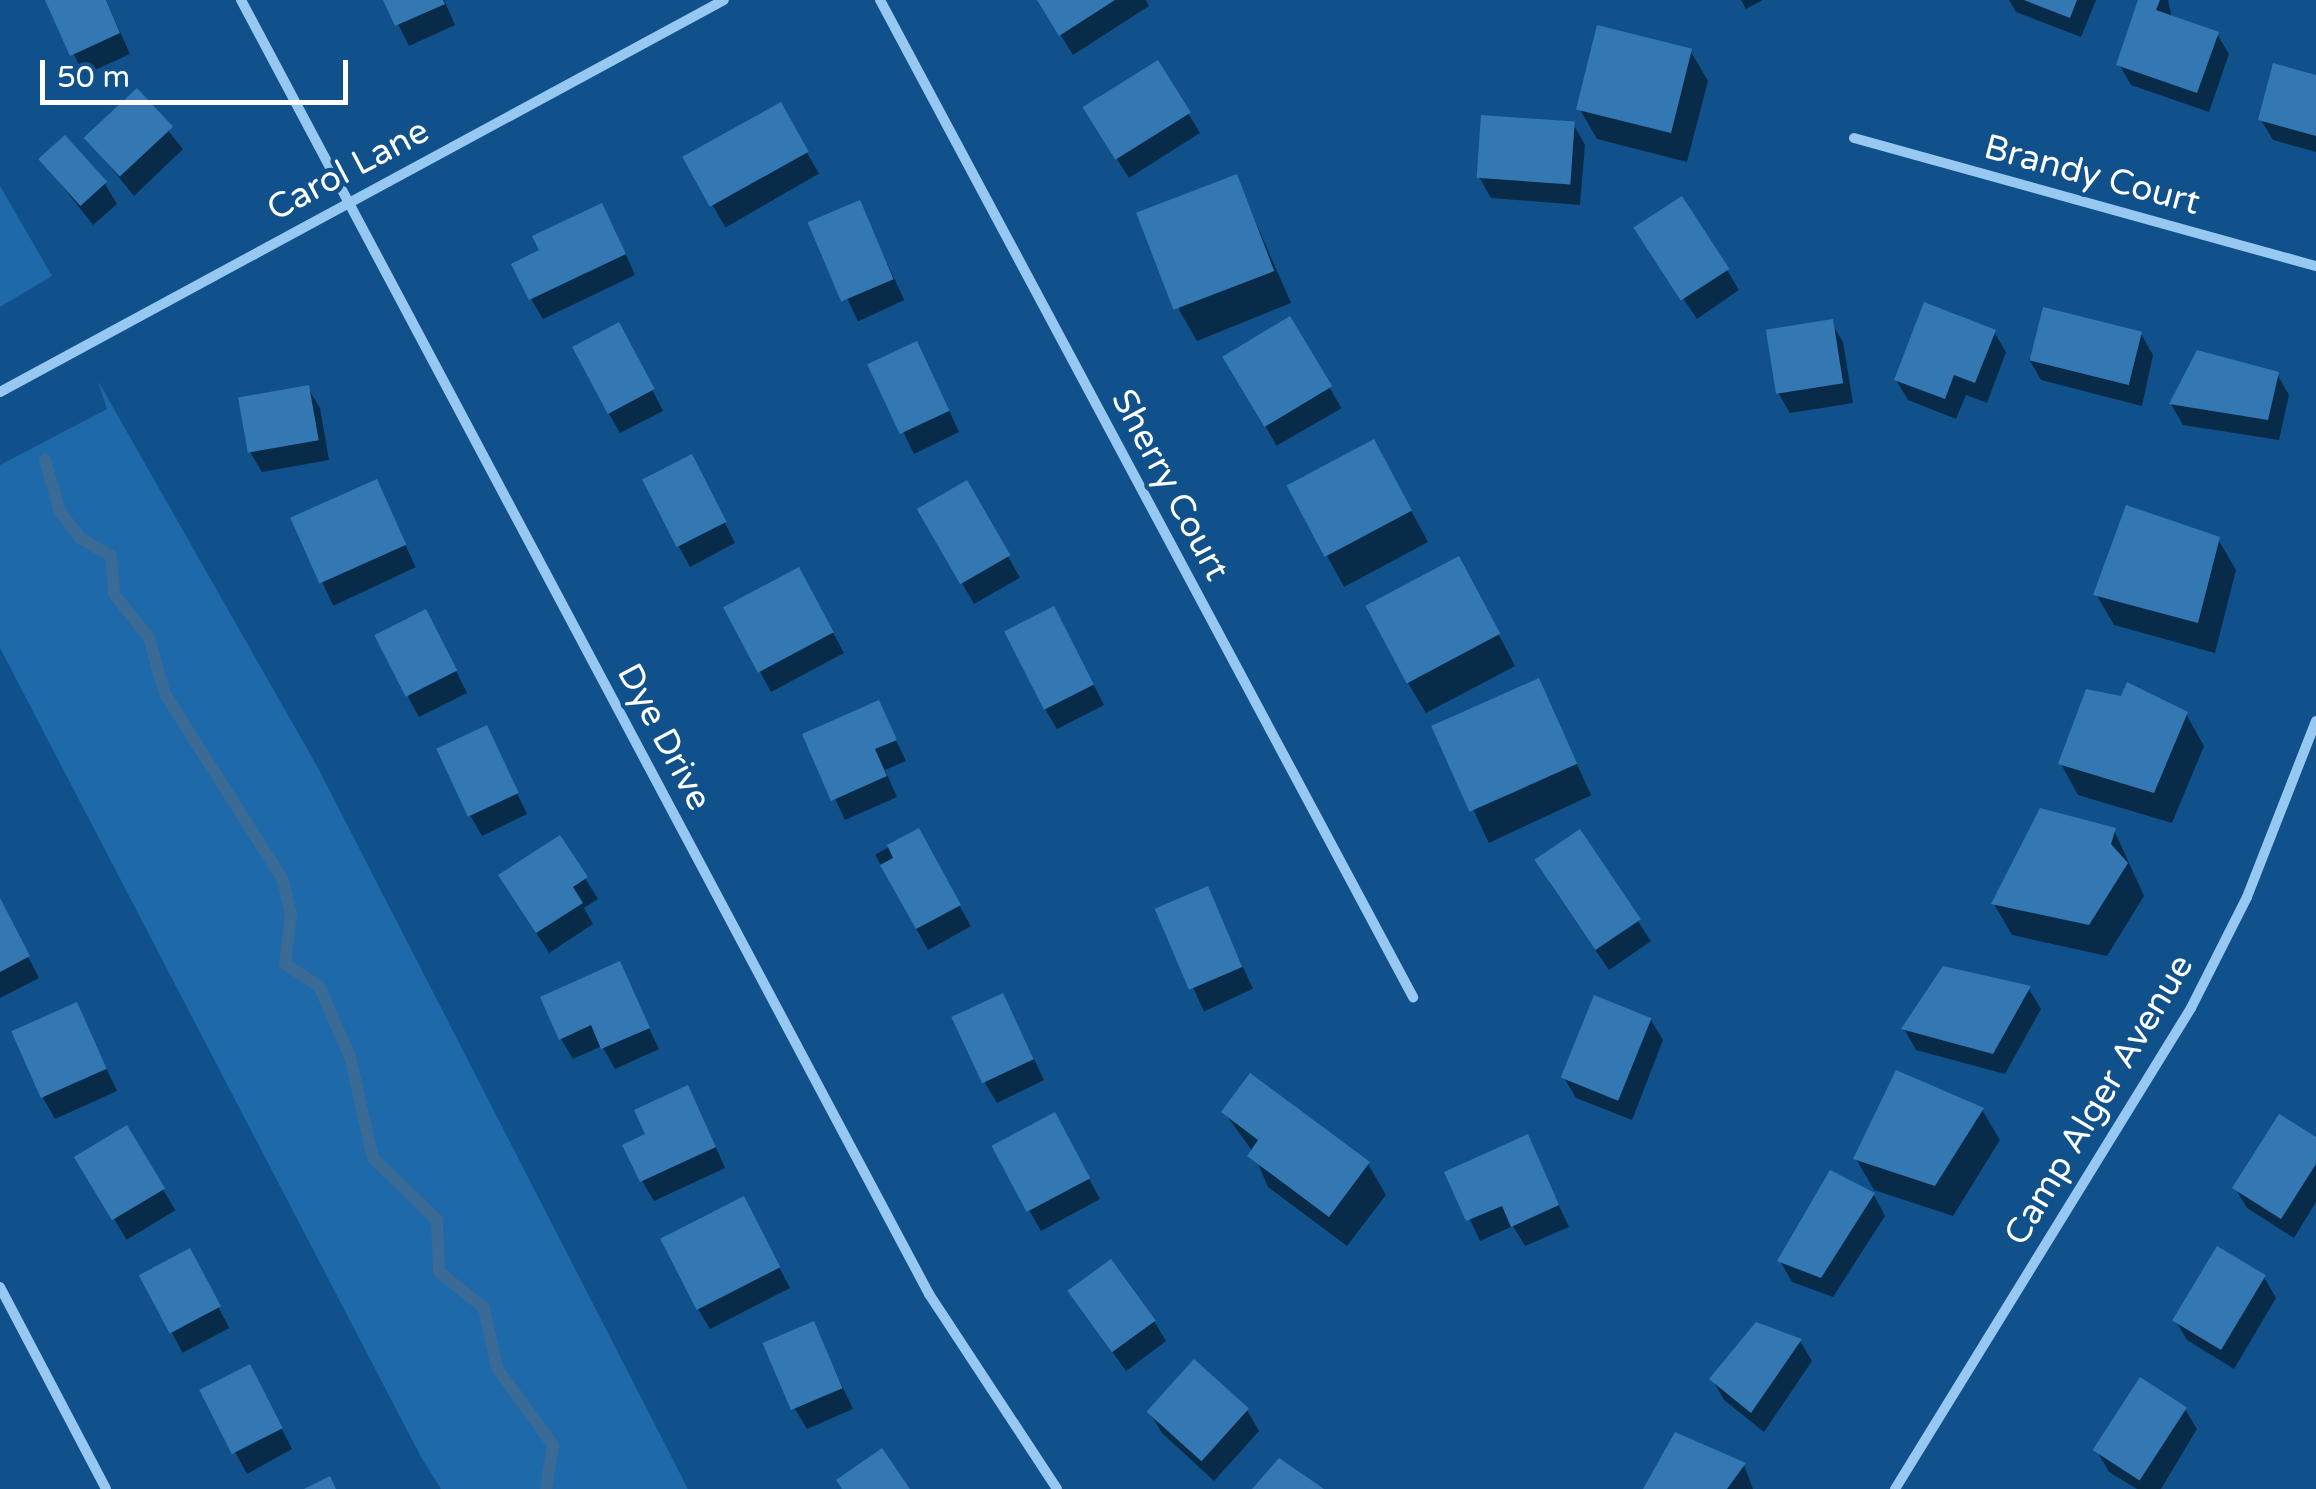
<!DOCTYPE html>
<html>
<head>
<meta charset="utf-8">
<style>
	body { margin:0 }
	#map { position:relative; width:2316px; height:1489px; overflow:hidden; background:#10518b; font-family:"Varela Round",sans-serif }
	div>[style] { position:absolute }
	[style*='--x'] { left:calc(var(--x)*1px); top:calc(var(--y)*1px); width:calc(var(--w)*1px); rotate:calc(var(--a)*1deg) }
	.green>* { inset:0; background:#1e69a9 }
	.shadow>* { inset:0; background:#0007; transform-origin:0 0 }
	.stream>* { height:12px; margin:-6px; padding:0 6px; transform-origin:6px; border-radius:6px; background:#3a6a96 }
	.building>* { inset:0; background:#3478b3; transform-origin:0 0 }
	.minor>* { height:10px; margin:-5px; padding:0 5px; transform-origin:5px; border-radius:5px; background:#96c8f2 }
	span { translate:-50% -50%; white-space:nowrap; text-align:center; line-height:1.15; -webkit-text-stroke:9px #10518b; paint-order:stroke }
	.street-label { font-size:35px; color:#fff }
	.scale { position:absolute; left:40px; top:60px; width:308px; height:45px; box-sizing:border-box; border:5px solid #fff; border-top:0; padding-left:12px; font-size:30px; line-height:35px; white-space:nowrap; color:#fff; -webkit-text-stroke:8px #10518b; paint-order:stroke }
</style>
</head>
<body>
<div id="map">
	<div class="green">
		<i style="clip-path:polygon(0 186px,52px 276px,0 307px)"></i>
		<i style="clip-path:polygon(98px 381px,318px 768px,688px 1489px,441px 1489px,421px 1457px,0 648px,0 465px,107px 409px)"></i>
	</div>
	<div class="shadow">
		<i style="clip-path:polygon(47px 0,106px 0,130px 54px,84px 75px)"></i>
		<i style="clip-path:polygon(386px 0,444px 0,455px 25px,409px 46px)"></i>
		<i style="clip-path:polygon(1039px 0,1146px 0,1149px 6px,1073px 55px)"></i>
		<i style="clip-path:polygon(1741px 0,1763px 0,1746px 9px)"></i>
		<i style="clip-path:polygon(2009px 0,2096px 0,2081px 37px,2016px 12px)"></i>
		<i style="clip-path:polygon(2141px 0,2168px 0,2172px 18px,2217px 34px,2229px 54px,2209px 112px,2131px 85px,2119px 64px)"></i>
		<i style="clip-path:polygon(1690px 50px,1708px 81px,1687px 162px,1597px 139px,1579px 108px)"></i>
		<i style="clip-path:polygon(2316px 78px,2316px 152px,2273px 140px,2261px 120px)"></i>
		<i style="clip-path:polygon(136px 91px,183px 149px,134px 196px,87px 138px)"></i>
		<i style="left:780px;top:106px;width:78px;height:108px;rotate:60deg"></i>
		<i style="clip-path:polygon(1188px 113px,1200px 133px,1129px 178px,1098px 129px)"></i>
		<i style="clip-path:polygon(1573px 124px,1585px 145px,1580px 205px,1491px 198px,1479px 177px)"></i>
		<i style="clip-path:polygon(42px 160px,105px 184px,117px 204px,93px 225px)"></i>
		<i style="clip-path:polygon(1236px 177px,1291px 303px,1197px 341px,1179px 310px)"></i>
		<i style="left:859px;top:203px;width:107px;height:51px;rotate:65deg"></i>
		<i style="clip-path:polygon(613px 226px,635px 275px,543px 319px,531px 299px)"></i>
		<i style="clip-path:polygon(1650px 249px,1727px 270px,1739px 290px,1697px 319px)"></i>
		<i style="left:1290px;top:319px;width:103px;height:75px;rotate:60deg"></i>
		<i style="clip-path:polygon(1831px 322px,1843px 342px,1853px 403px,1790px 413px,1778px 393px)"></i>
		<i style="clip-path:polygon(1994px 332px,2006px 352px,1987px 403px,1966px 395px,1956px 419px,1908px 400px,1896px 380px)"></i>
		<i style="clip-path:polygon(2141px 334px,2153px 355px,2142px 406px,2041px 380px,2029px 359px)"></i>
		<i style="clip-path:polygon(630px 346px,663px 411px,620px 433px,608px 412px)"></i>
		<i style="clip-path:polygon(2198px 353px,2277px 374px,2289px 395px,2279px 440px,2183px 425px,2171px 404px)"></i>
		<i style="clip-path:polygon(928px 365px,959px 432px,914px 454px,871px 366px)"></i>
		<i style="clip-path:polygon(308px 388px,320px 408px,329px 460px,262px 472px,250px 452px,240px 400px)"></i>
		<i style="clip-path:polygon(1391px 473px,1428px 542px,1344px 587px,1290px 488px)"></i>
		<i style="clip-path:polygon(702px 478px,735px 543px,690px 567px,679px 547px)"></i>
		<i style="left:376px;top:482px;width:94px;height:91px;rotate:65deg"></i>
		<i style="left:966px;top:484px;width:108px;height:53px;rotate:60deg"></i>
		<i style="clip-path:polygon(2218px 539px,2236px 570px,2215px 653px,2114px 625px,2096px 594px)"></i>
		<i style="clip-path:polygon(810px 590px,844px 653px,771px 692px,726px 609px)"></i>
		<i style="clip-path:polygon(1476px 590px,1515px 666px,1426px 713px,1408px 683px)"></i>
		<i style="clip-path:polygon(1065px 629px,1104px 705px,1057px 729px,1045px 709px)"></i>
		<i style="clip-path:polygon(437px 633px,467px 693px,419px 717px,408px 697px)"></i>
		<i style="left:1538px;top:681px;width:126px;height:113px;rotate:65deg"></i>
		<i style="clip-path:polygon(2123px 699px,2186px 714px,2204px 746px,2172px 823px,2078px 795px,2061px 764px)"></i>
		<i style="clip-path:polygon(878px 703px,906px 761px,885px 770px,897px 797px,845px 820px,805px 735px)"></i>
		<i style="clip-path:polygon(486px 728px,527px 814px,482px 836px,470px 815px)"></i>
		<i style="clip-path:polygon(2114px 830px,2144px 896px,2107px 956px,2012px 935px,1994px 904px)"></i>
		<i style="left:918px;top:831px;width:109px;height:49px;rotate:61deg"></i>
		<i style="clip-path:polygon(1579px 832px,1651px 941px,1609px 970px,1549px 882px)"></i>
		<i style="clip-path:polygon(560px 838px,598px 899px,584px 908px,593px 924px,549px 953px,513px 896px)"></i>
		<i style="left:1207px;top:890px;width:109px;height:54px;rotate:65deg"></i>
		<i style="clip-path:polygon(0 902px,39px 978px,0 998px)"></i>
		<i style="clip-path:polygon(619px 965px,659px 1049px,615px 1069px,602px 1046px,573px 1059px,561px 1039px)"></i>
		<i style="clip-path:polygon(2029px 989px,2041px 1009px,2005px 1074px,1916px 1050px,1904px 1029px)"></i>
		<i style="clip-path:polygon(76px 1005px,117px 1091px,55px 1119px,43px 1098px)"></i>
		<i style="clip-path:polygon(1014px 1017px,1044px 1080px,997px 1103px,985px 1083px)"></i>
		<i style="clip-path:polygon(1651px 1020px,1663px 1040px,1632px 1120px,1576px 1098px,1564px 1078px)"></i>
		<i style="clip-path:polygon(699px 1109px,725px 1168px,654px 1201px,642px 1181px)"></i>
		<i style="clip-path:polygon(1982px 1110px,2000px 1140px,1953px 1216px,1874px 1190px,1856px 1159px)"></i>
		<i style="clip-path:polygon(1224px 1112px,1368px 1164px,1386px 1195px,1347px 1246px,1268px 1187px,1253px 1152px)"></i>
		<i style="left:126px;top:1128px;width:96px;height:57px;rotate:59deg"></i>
		<i style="clip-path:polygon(1066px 1136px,1100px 1199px,1041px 1231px,1029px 1210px)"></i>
		<i style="clip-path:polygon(1527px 1137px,1569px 1227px,1525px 1246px,1513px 1226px,1480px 1241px,1448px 1173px)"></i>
		<i style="clip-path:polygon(2316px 1140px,2316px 1202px,2294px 1238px,2247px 1208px,2235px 1188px)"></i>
		<i style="clip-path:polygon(1874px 1195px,1885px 1216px,1833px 1297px,1792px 1282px,1780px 1261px)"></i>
		<i style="clip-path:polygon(754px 1219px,790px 1288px,710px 1329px,698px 1309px)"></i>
		<i style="left:189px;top:1252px;width:86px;height:53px;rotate:62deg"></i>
		<i style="clip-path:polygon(2264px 1277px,2276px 1298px,2234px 1369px,2187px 1340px,2175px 1320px)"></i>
		<i style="clip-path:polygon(1070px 1292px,1154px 1321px,1166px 1341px,1126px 1371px)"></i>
		<i style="clip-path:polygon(813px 1324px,853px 1409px,807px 1429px,795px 1409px)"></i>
		<i style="clip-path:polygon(1800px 1341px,1812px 1361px,1764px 1432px,1724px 1400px,1712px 1379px)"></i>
		<i style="clip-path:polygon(261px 1388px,292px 1449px,247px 1474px,203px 1392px)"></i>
		<i style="clip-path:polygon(2185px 1409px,2197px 1429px,2161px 1489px,2137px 1489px,2109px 1472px,2097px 1451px)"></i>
		<i style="clip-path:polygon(1247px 1410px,1259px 1431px,1214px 1481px,1162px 1433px,1150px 1413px)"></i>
		<i style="clip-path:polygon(1744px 1465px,1753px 1489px,1646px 1489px)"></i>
	</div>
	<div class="stream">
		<i style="--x:45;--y:460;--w:54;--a:73.9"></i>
		<i style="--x:60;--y:512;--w:33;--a:52"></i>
		<i style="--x:80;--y:538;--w:36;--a:30"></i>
		<i style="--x:111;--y:556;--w:38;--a:85"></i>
		<i style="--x:114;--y:594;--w:56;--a:51.5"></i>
		<i style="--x:149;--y:638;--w:58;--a:74.1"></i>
		<i style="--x:165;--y:694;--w:220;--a:57.6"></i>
		<i style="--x:283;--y:880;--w:35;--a:77"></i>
		<i style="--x:291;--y:914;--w:50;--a:96.8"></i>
		<i style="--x:285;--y:964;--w:40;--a:32.9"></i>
		<i style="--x:319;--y:986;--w:77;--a:66.4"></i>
		<i style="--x:350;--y:1057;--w:104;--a:77.2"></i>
		<i style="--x:373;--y:1158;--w:89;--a:44.1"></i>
		<i style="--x:437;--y:1220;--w:52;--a:87.8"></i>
		<i style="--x:439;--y:1272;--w:58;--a:38.7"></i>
		<i style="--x:484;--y:1308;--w:61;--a:77.8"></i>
		<i style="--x:497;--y:1368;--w:95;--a:54"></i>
		<i style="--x:553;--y:1445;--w:45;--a:99"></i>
	</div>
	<div class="building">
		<i style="clip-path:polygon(45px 0,106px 0,120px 33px,70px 56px)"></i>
		<i style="clip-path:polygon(383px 0,443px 0,445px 4px,395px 26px)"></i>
		<i style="clip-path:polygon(1037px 0,1115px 0,1059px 36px)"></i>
		<i style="clip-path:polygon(2024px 0,2077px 0,2070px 18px)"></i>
		<i style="clip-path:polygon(2138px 0,2160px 0,2156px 10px,2219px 32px,2197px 93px,2116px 65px)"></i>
		<i style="left:1597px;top:25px;width:98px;height:87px;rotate:14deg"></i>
		<i style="left:1158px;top:60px;width:62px;height:89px;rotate:58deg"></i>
		<i style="clip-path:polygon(2273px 63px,2316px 75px,2316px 136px,2258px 120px)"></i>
		<i style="left:137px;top:88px;width:53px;height:73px;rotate:47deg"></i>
		<i style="left:781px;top:102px;width:57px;height:113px;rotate:61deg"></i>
		<i style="left:1481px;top:115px;width:94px;height:63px;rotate:4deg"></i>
		<i style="left:65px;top:135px;width:63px;height:36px;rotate:48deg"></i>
		<i style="left:1237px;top:174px;width:104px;height:108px;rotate:69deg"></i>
		<i style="left:1682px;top:196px;width:87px;height:58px;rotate:57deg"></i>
		<i style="left:860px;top:200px;width:86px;height:57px;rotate:67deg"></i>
		<i style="clip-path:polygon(602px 203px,626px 254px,529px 300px,511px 264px,539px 250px,532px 236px)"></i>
		<i style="clip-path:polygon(1924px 302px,1996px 330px,1975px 383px,1954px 375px,1945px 399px,1894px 380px)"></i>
		<i style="left:2043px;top:307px;width:102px;height:55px;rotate:14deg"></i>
		<i style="left:1290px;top:316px;width:82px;height:79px;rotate:59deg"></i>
		<i style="left:1833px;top:319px;width:65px;height:68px;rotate:81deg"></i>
		<i style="left:619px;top:322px;width:76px;height:53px;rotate:62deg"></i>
		<i style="left:917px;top:341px;width:77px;height:55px;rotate:65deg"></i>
		<i style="clip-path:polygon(2197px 350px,2279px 372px,2268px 420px,2169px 404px)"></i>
		<i style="left:309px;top:385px;width:56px;height:72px;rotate:80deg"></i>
		<i style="left:1374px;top:439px;width:81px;height:99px;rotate:62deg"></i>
		<i style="left:692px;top:454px;width:76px;height:56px;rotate:63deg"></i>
		<i style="left:377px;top:479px;width:72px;height:95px;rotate:66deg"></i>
		<i style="left:967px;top:480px;width:87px;height:58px;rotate:60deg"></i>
		<i style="clip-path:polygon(2126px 505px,2220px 537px,2198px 623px,2093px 595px)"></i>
		<i style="left:1459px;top:556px;width:88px;height:106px;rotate:62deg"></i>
		<i style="left:799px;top:567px;width:74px;height:86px;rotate:62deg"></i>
		<i style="left:1054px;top:606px;width:88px;height:56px;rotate:63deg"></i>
		<i style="left:426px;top:609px;width:69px;height:58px;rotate:63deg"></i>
		<i style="left:1539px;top:678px;width:94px;height:118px;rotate:66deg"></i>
		<i style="clip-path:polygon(2127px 682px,2188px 712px,2154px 793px,2058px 764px,2086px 689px,2121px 696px)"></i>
		<i style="clip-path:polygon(879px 700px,897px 740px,875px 749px,887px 776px,831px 801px,802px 734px)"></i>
		<i style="left:487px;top:725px;width:75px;height:56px;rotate:65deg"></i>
		<i style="clip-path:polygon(2040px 808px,2116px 828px,2111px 844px,2128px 863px,2089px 925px,1991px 904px)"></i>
		<i style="clip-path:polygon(919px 828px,961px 905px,916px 929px,880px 865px,893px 858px,887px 845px)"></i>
		<i style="left:1580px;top:829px;width:109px;height:55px;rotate:56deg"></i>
		<i style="clip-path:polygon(560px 835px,588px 877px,573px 887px,583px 903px,536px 933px,498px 875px)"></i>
		<i style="left:1208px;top:886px;width:88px;height:58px;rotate:67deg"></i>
		<i style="clip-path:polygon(0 898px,30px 956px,0 972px)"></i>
		<i style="clip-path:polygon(620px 961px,650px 1028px,601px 1049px,591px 1025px,559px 1040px,540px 997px)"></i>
		<i style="clip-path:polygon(1943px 966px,2031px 986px,1993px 1054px,1901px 1029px)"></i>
		<i style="left:1003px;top:993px;width:73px;height:57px;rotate:65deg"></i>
		<i style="left:1594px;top:995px;width:62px;height:89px;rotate:22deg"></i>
		<i style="left:77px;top:1002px;width:73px;height:72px;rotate:66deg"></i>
		<i style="clip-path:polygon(1896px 1070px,1984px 1108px,1935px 1186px,1853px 1159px)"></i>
		<i style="clip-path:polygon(1250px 1073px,1370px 1162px,1329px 1217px,1247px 1156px,1258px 1140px,1221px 1112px)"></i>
		<i style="clip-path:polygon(688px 1085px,716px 1147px,640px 1182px,622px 1145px,645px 1134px,634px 1110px)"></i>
		<i style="left:1055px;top:1112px;width:75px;height:72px;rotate:62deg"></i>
		<i style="clip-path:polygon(2279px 1114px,2316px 1137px,2316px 1164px,2281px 1219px,2232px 1188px)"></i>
		<i style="left:127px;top:1125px;width:74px;height:62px;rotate:59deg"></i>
		<i style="clip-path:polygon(1528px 1134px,1559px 1205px,1511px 1227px,1502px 1206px,1466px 1221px,1444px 1172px)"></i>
		<i style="clip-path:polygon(1830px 1170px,1875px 1193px,1821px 1278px,1777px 1261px)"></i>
		<i style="left:744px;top:1196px;width:80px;height:94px;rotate:63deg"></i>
		<i style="left:2217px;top:1246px;width:57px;height:87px;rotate:31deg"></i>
		<i style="left:190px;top:1248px;width:66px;height:58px;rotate:62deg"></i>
		<i style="left:1111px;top:1259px;width:76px;height:54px;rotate:54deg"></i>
		<i style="left:814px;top:1321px;width:73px;height:56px;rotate:67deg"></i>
		<i style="clip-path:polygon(1756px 1322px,1802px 1339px,1751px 1413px,1709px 1379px)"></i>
		<i style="left:1194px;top:1359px;width:74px;height:71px;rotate:42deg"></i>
		<i style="left:250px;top:1364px;width:72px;height:57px;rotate:63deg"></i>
		<i style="left:2140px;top:1377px;width:56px;height:87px;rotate:33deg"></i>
		<i style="clip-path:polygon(1675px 1432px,1746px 1463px,1727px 1489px,1643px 1489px)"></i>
		<i style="clip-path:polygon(882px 1448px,910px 1489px,842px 1489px,836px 1480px)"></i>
		<i style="clip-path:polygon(1279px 1458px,1324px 1489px,1252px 1489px)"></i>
		<i style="clip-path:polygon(330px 1476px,336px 1489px,304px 1489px)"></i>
	</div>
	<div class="minor">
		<i style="--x:241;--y:0;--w:1466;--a:62"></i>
		<i style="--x:929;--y:1294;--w:233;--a:56.7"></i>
		<i style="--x:880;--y:0;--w:1131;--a:61.87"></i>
		<i style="--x:1854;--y:138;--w:479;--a:15.5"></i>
		<i style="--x:0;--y:392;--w:823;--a:-28.43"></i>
		<i style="--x:0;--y:1287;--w:228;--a:62.3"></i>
		<i style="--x:1895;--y:1489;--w:565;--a:-58.39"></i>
		<i style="--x:2191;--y:1008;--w:124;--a:-63.2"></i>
		<i style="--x:2247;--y:897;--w:189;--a:-68.6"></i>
	</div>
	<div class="street-label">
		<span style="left:348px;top:170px;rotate:-28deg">Carol Lane</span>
		<span style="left:2092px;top:175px;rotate:15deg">Brandy Court</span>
		<span style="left:1170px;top:485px;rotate:62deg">Sherry Court</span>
		<span style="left:664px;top:737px;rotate:62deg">Dye Drive</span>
		<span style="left:2099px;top:1100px;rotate:-59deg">Camp Alger Avenue</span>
	</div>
	<div class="scale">50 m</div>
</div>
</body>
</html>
